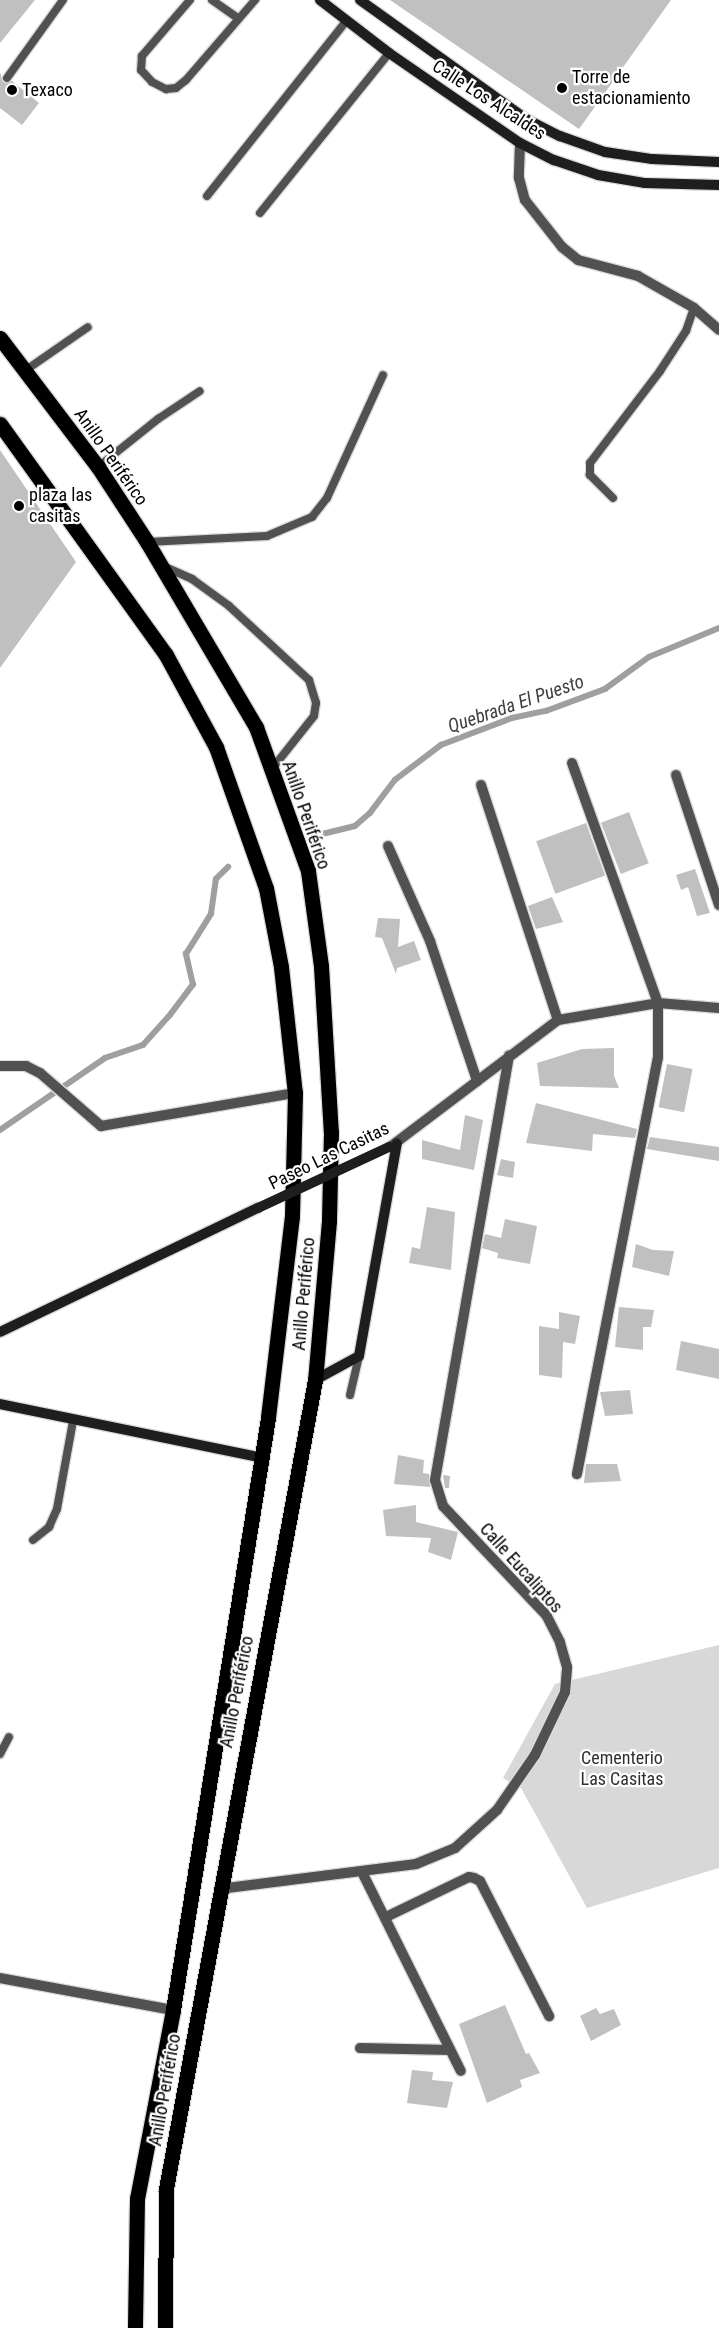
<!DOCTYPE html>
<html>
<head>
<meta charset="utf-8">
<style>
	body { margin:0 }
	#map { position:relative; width:719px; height:2328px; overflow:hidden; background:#fff; font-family:"Roboto Condensed",sans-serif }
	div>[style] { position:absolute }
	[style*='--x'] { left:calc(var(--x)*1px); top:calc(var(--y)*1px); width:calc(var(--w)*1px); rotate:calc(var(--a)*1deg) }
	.green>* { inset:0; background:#d8d8d8 }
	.stream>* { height:5.5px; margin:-2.75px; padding:0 2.75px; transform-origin:2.75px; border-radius:2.75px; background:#9f9f9f }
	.building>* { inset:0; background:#c0c0c0; transform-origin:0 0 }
	.roads { filter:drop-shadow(1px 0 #dbdbdb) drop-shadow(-1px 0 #dbdbdb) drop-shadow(0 1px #dbdbdb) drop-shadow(0 -1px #dbdbdb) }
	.lane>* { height:8px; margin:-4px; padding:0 4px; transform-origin:4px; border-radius:4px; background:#515151 }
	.street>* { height:10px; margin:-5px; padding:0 5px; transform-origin:5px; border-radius:5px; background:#515151 }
	.secondary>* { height:10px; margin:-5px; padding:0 5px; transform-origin:5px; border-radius:5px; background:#1e1e1e }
	.highway>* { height:15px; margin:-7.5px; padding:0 7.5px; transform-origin:7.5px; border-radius:7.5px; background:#000 }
	.secondary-bridge>* { height:10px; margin:-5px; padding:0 5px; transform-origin:5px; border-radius:5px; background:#1e1e1e }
	.dots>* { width:14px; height:14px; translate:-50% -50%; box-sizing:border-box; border:2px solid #fff; border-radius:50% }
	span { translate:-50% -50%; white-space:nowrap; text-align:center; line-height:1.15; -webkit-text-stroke:4.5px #fff; paint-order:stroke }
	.poi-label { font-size:18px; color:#000 }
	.left { translate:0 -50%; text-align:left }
	.street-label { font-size:18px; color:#000 }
	.park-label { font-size:18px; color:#2f2f2f }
	.water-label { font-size:19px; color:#404040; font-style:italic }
</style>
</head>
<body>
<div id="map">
	<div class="green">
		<i style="clip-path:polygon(719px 1645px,719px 1868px,587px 1908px,521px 1788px,503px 1778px,555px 1684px)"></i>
	</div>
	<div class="stream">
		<i style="--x:310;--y:837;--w:46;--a:-13.7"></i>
		<i style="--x:355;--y:826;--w:20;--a:-41"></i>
		<i style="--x:370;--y:813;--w:41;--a:-52.9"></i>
		<i style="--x:395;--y:780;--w:58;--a:-37.3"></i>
		<i style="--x:441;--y:745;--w:76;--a:-20.8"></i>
		<i style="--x:512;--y:718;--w:35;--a:-12"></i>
		<i style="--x:546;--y:711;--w:63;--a:-20.4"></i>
		<i style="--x:605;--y:689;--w:54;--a:-36"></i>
		<i style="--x:649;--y:657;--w:76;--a:-22.5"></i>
		<i style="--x:0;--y:1130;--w:127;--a:-34.4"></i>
		<i style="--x:105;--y:1058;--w:40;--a:-18.9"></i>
		<i style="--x:143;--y:1045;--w:40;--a:-48"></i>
		<i style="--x:170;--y:1015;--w:38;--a:-53"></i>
		<i style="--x:193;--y:985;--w:32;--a:-103"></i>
		<i style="--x:186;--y:954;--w:47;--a:-58"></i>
		<i style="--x:211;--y:914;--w:35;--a:-82"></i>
		<i style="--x:216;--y:879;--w:17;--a:-45"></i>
	</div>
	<div class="building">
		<i style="clip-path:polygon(0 0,35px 0,0 43px)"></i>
		<i style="clip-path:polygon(390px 0,671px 0,579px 129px)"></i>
		<i style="clip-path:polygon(0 72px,3px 82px,12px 81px,39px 103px,22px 125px,0 108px)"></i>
		<i style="clip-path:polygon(0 450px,76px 562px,0 668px)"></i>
		<i style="left:629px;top:812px;width:55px;height:30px;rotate:69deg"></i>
		<i style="left:586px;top:823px;width:56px;height:53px;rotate:70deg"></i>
		<i style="clip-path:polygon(695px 869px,710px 913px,697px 916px,688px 887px,681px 890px,676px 875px)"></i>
		<i style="clip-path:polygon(552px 897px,563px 922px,536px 929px,528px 906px)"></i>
		<i style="clip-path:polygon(378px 918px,400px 919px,398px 947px,414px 941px,421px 960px,397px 968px,396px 974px,382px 938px,375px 937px)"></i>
		<i style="clip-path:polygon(614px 1048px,614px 1076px,619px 1088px,540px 1086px,537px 1063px,582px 1049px)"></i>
		<i style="left:667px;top:1064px;width:26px;height:44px;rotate:11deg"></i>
		<i style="clip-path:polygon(536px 1103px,637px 1129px,635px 1138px,593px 1134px,592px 1151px,526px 1143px)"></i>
		<i style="clip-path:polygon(465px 1115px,483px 1120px,474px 1170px,422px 1159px,422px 1140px,460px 1150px)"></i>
		<i style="clip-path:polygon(650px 1137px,719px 1147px,719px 1161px,647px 1149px)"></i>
		<i style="clip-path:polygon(501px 1159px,515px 1162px,513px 1178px,497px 1175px)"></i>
		<i style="clip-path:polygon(427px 1207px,455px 1212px,451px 1270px,409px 1263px,412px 1247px,420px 1249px)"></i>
		<i style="clip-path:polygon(505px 1219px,537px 1226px,530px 1264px,497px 1258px,498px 1253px,482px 1248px,485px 1234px,501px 1238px)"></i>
		<i style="clip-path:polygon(636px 1244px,653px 1250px,674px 1251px,669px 1276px,632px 1267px)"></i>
		<i style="clip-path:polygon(619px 1307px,654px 1310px,651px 1327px,643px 1327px,643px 1350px,615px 1347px)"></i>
		<i style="clip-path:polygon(559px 1312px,580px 1316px,575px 1344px,563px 1342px,562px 1378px,539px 1375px,539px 1326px,559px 1329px)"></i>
		<i style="clip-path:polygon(681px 1341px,719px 1349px,719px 1379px,676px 1370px)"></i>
		<i style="clip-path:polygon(630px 1390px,633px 1414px,605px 1416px,600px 1392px)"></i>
		<i style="clip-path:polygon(398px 1455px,424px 1460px,423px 1473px,429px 1474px,430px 1487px,394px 1484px)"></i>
		<i style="clip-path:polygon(586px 1464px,617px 1464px,621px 1481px,584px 1483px)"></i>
		<i style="clip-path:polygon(443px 1475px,450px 1476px,449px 1488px,445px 1488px)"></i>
		<i style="clip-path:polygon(416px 1505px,416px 1522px,458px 1532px,451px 1560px,428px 1552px,431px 1538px,386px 1536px,383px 1510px)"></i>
		<i style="clip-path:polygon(505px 2005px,526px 2054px,529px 2053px,540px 2073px,520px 2080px,522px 2087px,487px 2103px,459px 2024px)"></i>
		<i style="clip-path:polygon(596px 2008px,600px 2014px,614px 2009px,621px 2025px,591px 2041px,580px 2016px)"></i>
		<i style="clip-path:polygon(412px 2070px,433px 2072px,432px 2080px,453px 2082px,447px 2108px,407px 2103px)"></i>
	</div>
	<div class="roads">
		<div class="lane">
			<i style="--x:190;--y:0;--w:74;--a:130.6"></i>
			<i style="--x:142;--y:56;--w:14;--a:94"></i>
			<i style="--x:141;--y:70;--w:16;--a:47"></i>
			<i style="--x:152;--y:82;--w:16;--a:27"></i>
			<i style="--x:166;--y:89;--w:10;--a:-6"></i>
			<i style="--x:176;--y:88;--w:13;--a:-39"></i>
			<i style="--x:186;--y:80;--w:106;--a:-49.2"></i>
			<i style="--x:212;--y:0;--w:32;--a:35"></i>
			<i style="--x:7;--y:78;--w:96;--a:-54.3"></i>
			<i style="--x:207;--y:196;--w:225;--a:-51.5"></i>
			<i style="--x:260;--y:213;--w:206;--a:-51.1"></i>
			<i style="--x:26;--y:370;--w:75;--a:-34.7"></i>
			<i style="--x:98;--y:467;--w:77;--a:-38.7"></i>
			<i style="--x:158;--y:419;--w:50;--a:-33.7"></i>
			<i style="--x:613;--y:498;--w:33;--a:-135"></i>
			<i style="--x:590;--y:475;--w:12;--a:-90"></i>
			<i style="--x:590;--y:463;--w:116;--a:-52.7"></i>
			<i style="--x:660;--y:371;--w:48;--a:-57"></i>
			<i style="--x:686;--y:331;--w:24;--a:-71"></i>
			<i style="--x:147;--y:542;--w:120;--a:-2.9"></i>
			<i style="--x:267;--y:536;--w:49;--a:-22.9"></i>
			<i style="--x:312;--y:517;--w:24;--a:-52"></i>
			<i style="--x:327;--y:498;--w:135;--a:-65.5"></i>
			<i style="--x:163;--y:566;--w:32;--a:24"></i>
			<i style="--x:192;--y:579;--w:46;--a:36.1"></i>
			<i style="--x:229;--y:606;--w:109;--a:42.8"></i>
			<i style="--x:309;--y:680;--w:24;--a:73"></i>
			<i style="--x:316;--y:703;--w:13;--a:99"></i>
			<i style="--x:314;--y:716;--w:69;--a:128.5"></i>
			<i style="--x:350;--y:1395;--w:40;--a:-77"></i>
			<i style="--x:33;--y:1540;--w:21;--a:-39"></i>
			<i style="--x:49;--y:1527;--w:20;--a:-66"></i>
			<i style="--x:57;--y:1509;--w:89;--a:-79.7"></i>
			<i style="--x:0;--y:1754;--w:19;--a:-62"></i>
		</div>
		<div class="street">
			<i style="--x:520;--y:143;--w:35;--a:92"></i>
			<i style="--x:519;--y:178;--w:23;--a:75"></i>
			<i style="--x:525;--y:200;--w:60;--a:51.8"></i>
			<i style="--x:562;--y:247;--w:21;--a:39"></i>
			<i style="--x:578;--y:260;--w:62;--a:14.9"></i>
			<i style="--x:638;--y:276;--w:64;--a:29.7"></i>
			<i style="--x:694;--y:308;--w:33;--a:41"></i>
			<i style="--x:572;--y:763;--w:255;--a:70.3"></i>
			<i style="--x:658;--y:1003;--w:54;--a:90"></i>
			<i style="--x:658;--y:1057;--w:425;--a:101"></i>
			<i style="--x:676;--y:775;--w:137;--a:71.7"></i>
			<i style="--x:481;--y:785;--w:247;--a:71.9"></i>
			<i style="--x:388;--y:846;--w:104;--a:66.1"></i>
			<i style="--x:430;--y:941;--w:148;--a:71.4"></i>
			<i style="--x:0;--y:1066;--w:26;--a:0"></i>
			<i style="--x:26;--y:1066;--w:16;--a:27"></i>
			<i style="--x:40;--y:1073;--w:81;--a:41"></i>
			<i style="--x:101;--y:1126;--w:197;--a:-9.7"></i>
			<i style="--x:390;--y:1147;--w:211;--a:-37.1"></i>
			<i style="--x:558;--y:1020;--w:101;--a:-9.6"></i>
			<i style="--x:658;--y:1003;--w:61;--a:4.7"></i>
			<i style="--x:362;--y:1872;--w:222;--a:63.6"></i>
			<i style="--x:219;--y:1889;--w:199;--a:-7.2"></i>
			<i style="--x:416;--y:1864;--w:42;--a:-22.3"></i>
			<i style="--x:455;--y:1848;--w:57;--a:-42.1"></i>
			<i style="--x:497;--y:1810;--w:67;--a:-55.4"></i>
			<i style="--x:535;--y:1755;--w:70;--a:-64.5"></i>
			<i style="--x:565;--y:1692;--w:25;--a:-85"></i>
			<i style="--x:567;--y:1667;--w:26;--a:-106"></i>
			<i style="--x:560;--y:1642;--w:29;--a:-117"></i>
			<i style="--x:547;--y:1616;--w:151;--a:-133.4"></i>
			<i style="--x:443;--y:1506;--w:27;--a:-107"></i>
			<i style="--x:435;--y:1480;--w:431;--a:-80.1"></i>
			<i style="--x:386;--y:1917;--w:92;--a:-25.7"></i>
			<i style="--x:469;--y:1877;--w:5;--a:11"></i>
			<i style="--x:474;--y:1878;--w:7;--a:27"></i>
			<i style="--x:480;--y:1881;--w:152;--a:62.9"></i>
			<i style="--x:0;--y:1978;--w:176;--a:10.5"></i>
			<i style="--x:360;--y:2048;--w:90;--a:1.3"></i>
		</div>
		<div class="secondary">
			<i style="--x:320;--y:0;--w:87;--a:37.5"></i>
			<i style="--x:389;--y:53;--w:159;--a:34.5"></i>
			<i style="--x:520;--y:143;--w:38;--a:27"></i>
			<i style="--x:554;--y:160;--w:46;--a:18.8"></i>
			<i style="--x:598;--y:175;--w:48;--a:9.7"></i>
			<i style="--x:645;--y:183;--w:74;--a:1.5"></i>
			<i style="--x:360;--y:0;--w:204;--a:35.6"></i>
			<i style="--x:526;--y:119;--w:38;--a:27"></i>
			<i style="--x:560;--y:136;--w:48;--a:19.6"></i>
			<i style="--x:605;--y:152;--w:48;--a:8.5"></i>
			<i style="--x:652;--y:159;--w:67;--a:2.6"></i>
			<i style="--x:0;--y:1332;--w:286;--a:-25.7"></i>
			<i style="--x:315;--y:1380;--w:50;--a:-28.6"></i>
			<i style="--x:359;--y:1356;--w:216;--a:-79.9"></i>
			<i style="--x:0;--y:1404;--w:268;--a:11.6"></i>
		</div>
		<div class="highway">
			<i style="--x:0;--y:338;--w:162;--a:52.8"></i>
			<i style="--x:98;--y:467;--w:90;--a:56.8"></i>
			<i style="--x:147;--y:542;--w:215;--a:59.5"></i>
			<i style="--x:256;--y:727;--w:153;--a:70.1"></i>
			<i style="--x:308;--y:871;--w:96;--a:82.2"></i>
			<i style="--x:321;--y:966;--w:166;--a:86.6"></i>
			<i style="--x:331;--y:1132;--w:89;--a:91.3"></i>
			<i style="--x:329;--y:1221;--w:160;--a:95"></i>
			<i style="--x:315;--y:1380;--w:823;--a:100.44"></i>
			<i style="--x:166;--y:2189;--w:139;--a:90.4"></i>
			<i style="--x:0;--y:424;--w:284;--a:54.3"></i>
			<i style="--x:166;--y:655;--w:105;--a:61.5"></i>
			<i style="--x:216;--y:747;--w:150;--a:70.5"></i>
			<i style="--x:266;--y:888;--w:80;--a:79.2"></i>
			<i style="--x:281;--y:967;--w:127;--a:83.7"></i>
			<i style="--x:295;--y:1093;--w:123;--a:91.4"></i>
			<i style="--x:292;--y:1216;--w:203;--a:96.8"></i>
			<i style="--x:268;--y:1418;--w:600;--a:99.12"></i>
			<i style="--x:173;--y:2010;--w:191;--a:100.8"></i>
			<i style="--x:137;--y:2198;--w:130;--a:90.9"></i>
		</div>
	</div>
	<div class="secondary-bridge">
		<i style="--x:258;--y:1208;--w:145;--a:-25"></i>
	</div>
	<div class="dots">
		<i style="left:562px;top:88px;background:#000"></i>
		<i style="left:12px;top:90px;background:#000"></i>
		<i style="left:19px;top:506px;background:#000"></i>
	</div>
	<div class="poi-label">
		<span class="left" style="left:572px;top:88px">Torre de<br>estacionamiento</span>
		<span class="left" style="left:22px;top:90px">Texaco</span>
		<span class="left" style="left:29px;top:506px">plaza las<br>casitas</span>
	</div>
	<div class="street-label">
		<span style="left:489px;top:100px;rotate:33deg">Calle Los Alcaldes</span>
		<span style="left:111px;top:457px;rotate:55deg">Anillo Periférico</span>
		<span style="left:306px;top:815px;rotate:71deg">Anillo Periférico</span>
		<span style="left:329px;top:1156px;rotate:-26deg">Paseo Las Casitas</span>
		<span style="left:304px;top:1294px;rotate:-85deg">Anillo Periférico</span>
		<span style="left:521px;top:1568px;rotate:48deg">Calle Eucaliptos</span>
		<span style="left:237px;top:1692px;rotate:-79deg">Anillo Periférico</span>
		<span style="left:165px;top:2090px;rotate:-80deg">Anillo Periférico</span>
	</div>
	<div class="park-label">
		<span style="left:622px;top:1769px">Cementerio<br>Las Casitas</span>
	</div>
	<div class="water-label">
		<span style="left:516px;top:704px;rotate:-19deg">Quebrada El Puesto</span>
	</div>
</div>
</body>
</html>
